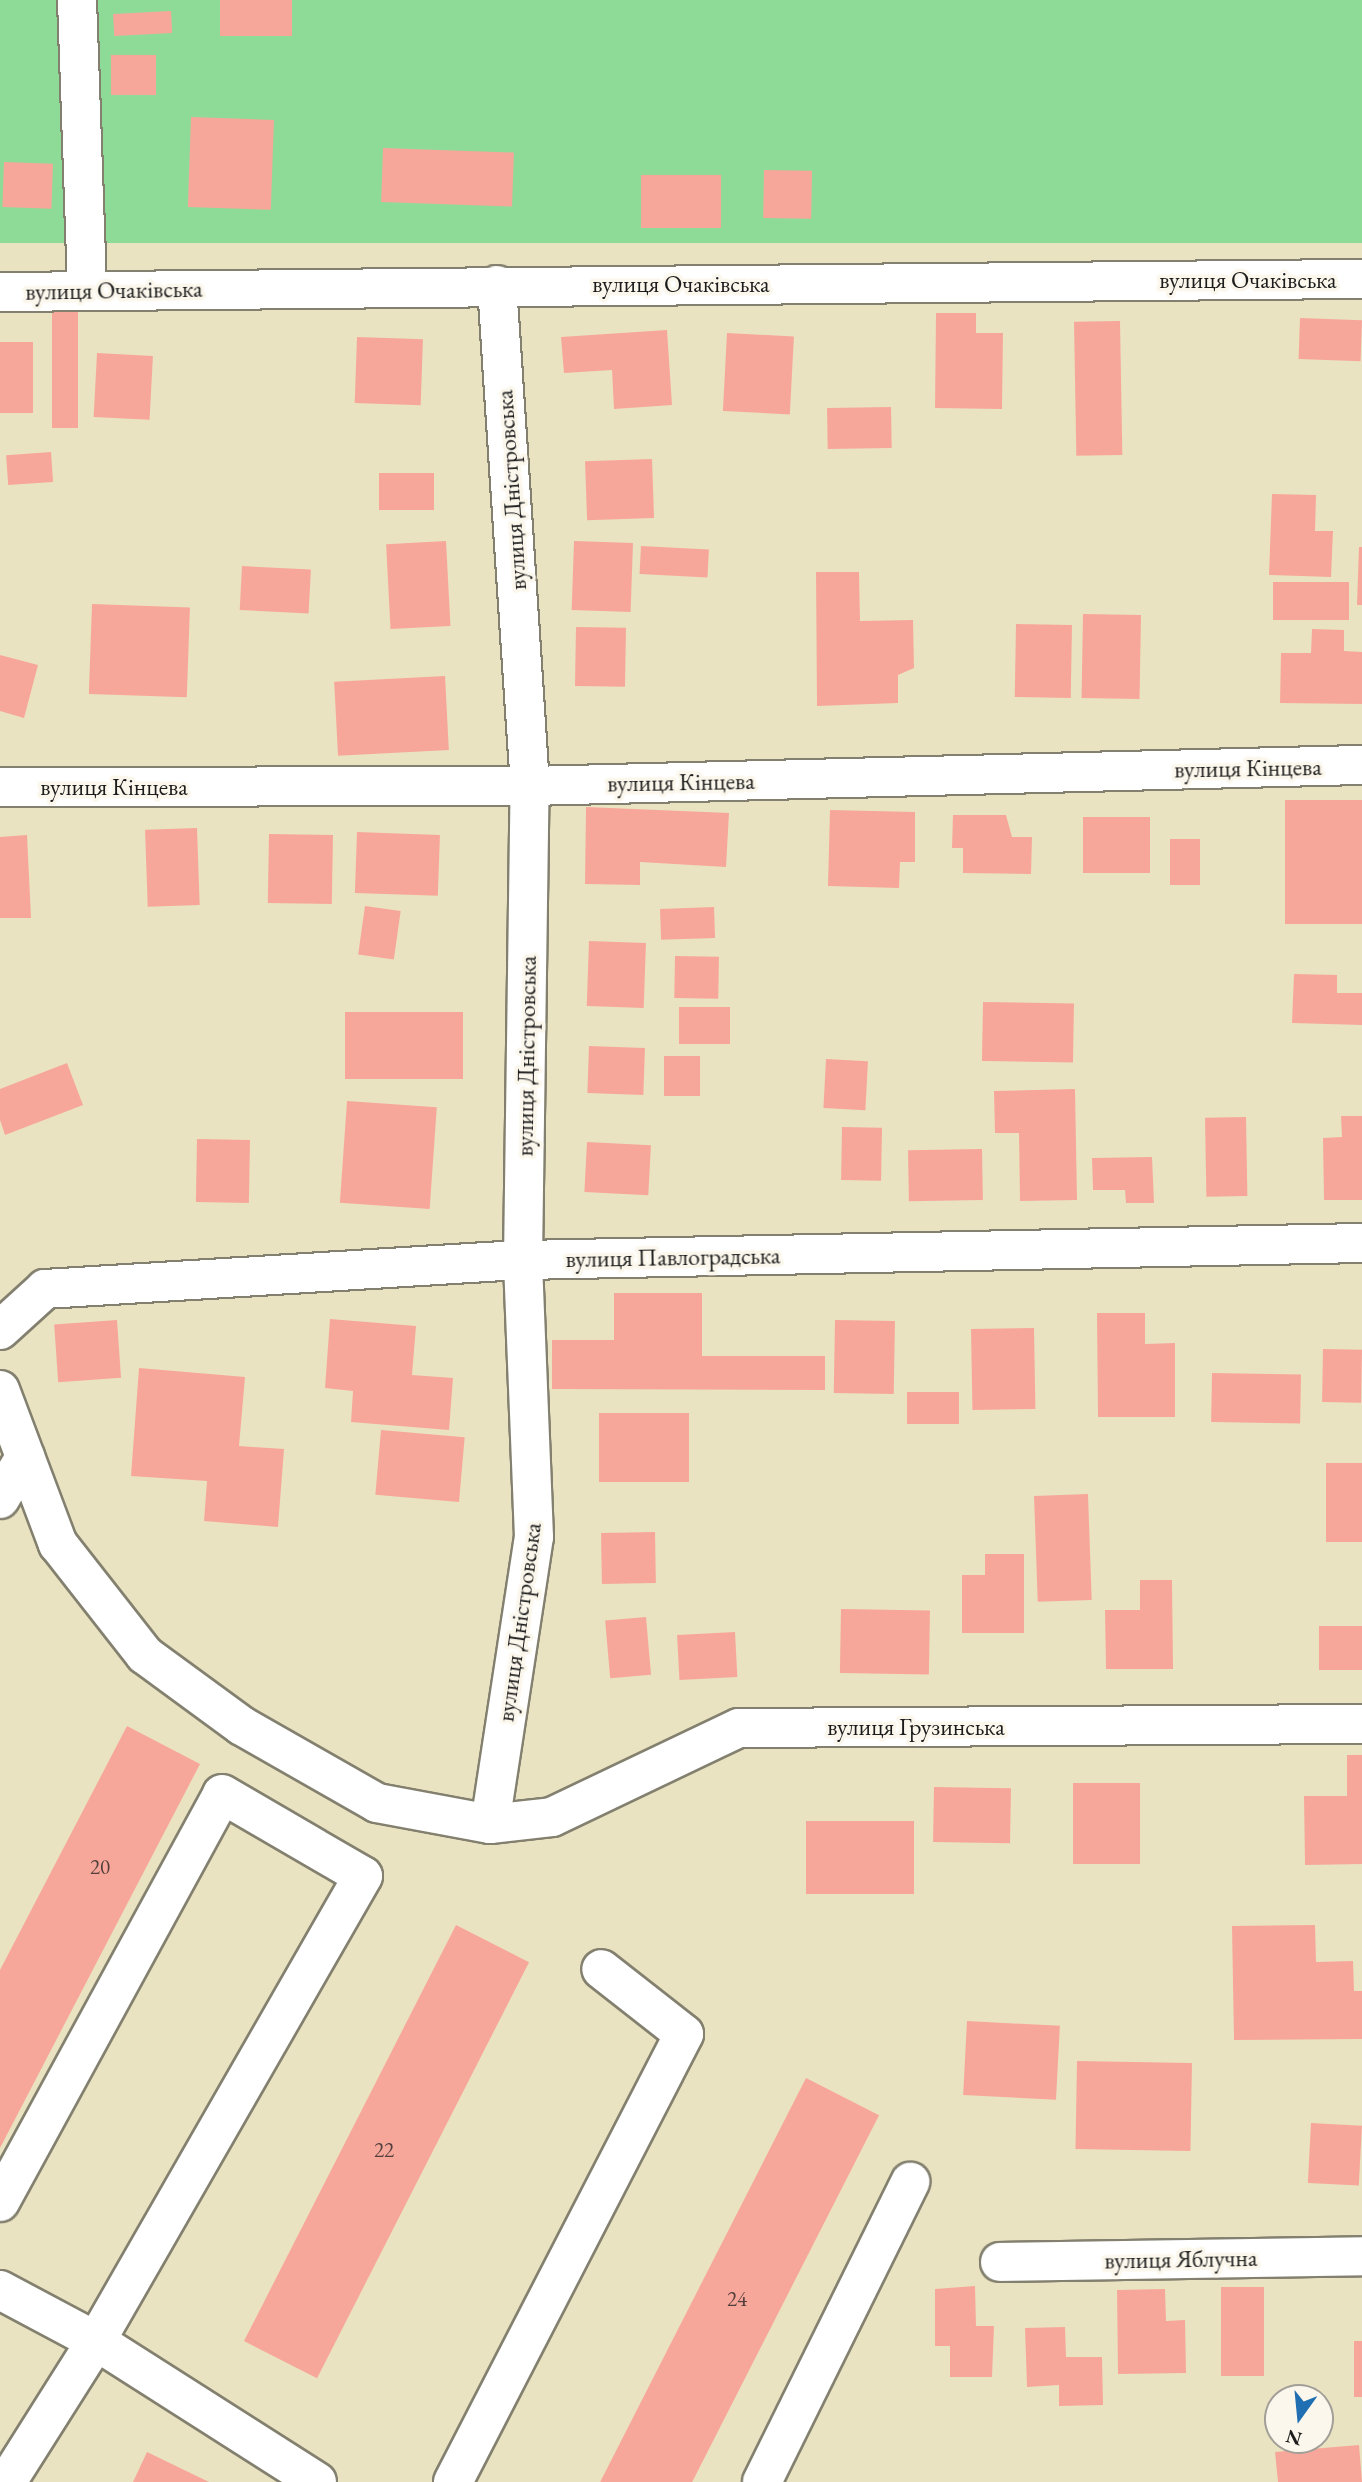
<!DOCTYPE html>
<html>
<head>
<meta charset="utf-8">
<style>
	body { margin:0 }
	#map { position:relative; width:1362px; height:2482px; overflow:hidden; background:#eae3c2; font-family:"EB Garamond",serif }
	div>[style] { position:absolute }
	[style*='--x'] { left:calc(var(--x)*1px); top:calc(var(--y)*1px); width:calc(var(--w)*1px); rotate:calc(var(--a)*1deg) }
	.green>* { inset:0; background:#8edb98; transform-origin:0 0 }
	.building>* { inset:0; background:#f7a79a; transform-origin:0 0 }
	.roads { filter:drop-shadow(2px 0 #83806f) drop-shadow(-2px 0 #83806f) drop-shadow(0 2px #83806f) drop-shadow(0 -2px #83806f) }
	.minor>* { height:38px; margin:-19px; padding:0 19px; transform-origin:19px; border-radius:19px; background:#fff }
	span { translate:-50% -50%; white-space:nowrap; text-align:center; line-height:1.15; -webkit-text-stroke:7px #fbf7ec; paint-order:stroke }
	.number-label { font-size:21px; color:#533f3c }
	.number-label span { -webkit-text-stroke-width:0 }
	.street-label { font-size:24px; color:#1c1c1c }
	.north { position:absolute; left:1264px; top:2384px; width:70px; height:70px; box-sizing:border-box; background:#fbf7ec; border:2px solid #a29f99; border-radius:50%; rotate:195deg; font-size:19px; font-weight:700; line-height:28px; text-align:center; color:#1c1c1c }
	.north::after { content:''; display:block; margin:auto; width:24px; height:32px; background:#1f6fb2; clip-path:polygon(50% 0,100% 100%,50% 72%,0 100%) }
</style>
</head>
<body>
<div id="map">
	<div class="green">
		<i style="left:0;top:0;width:1362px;height:243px"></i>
	</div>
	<div class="building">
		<i style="left:220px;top:0;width:72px;height:36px"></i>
		<i style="left:171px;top:11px;width:22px;height:58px;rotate:87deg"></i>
		<i style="left:111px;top:55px;width:45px;height:40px"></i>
		<i style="left:191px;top:117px;width:83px;height:90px;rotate:2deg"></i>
		<i style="left:383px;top:148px;width:131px;height:54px;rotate:2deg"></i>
		<i style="left:4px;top:162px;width:49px;height:45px;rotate:2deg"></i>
		<i style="left:764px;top:170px;width:48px;height:48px;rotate:1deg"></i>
		<i style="left:721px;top:175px;width:53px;height:80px;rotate:90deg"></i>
		<i style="left:52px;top:312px;width:26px;height:116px"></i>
		<i style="clip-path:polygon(936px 313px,976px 313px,976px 333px,1003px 333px,1002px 409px,935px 408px)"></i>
		<i style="left:1300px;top:318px;width:62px;height:41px;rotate:2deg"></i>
		<i style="left:1120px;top:321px;width:134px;height:46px;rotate:89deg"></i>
		<i style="clip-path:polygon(667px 330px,672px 405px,614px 409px,612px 370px,564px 373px,561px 337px)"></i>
		<i style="left:727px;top:333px;width:67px;height:78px;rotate:3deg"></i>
		<i style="left:357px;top:337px;width:66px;height:66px;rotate:2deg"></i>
		<i style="left:0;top:342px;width:33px;height:71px"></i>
		<i style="left:97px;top:353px;width:56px;height:64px;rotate:3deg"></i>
		<i style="left:891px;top:407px;width:41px;height:64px;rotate:89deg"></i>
		<i style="left:51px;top:452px;width:30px;height:45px;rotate:86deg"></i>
		<i style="left:652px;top:459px;width:59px;height:67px;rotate:88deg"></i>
		<i style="left:379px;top:473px;width:55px;height:37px"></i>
		<i style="clip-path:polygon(1272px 494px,1316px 495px,1315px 531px,1333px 531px,1331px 577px,1269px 575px)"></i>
		<i style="left:446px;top:541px;width:85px;height:60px;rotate:87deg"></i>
		<i style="left:633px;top:543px;width:69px;height:59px;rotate:92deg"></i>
		<i style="left:641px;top:546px;width:68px;height:28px;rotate:3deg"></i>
		<i style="clip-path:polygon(1359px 547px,1362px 547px,1362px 605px,1357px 605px)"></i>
		<i style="left:242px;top:566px;width:69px;height:44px;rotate:3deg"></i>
		<i style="clip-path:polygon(816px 572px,859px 572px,860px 621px,913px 620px,914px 668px,898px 675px,898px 703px,817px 706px)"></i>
		<i style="left:1349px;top:582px;width:38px;height:76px;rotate:90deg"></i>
		<i style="left:92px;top:604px;width:98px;height:90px;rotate:2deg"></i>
		<i style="left:1083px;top:614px;width:58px;height:84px;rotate:1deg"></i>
		<i style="left:1016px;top:624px;width:56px;height:73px;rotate:1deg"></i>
		<i style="left:576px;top:627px;width:50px;height:59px;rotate:1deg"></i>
		<i style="clip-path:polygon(1312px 629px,1344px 630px,1344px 651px,1362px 652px,1362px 704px,1280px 703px,1281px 653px,1311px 653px)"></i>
		<i style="clip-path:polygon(0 655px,38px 665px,24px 718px,0 711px)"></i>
		<i style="left:445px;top:676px;width:74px;height:111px;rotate:87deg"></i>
		<i style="left:1285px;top:800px;width:77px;height:124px"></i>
		<i style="clip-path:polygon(586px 807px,729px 813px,726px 867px,640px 862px,640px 885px,585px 884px)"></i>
		<i style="clip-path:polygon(830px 810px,915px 812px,915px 862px,900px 862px,899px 888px,828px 886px)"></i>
		<i style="clip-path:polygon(953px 815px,1006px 815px,1012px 837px,1032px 837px,1031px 874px,963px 873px,963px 848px,952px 848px)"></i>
		<i style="left:1083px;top:817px;width:67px;height:56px"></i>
		<i style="left:197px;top:828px;width:77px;height:52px;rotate:88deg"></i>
		<i style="left:357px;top:832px;width:83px;height:61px;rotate:2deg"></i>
		<i style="left:269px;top:834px;width:64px;height:69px;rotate:1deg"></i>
		<i style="clip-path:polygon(27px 835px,31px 918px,0 918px,0 837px)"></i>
		<i style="left:1170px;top:839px;width:30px;height:46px"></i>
		<i style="left:365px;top:906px;width:36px;height:49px;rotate:8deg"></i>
		<i style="left:714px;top:907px;width:31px;height:54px;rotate:88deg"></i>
		<i style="left:589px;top:941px;width:57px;height:65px;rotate:2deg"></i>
		<i style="left:675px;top:956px;width:44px;height:42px;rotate:1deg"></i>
		<i style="clip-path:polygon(1294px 974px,1337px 975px,1337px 993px,1362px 993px,1362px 1025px,1292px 1023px)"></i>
		<i style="left:983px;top:1002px;width:91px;height:59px;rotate:1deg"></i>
		<i style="left:679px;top:1007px;width:51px;height:37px"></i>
		<i style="left:345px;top:1012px;width:118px;height:67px"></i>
		<i style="left:589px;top:1046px;width:56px;height:47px;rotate:2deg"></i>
		<i style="left:664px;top:1056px;width:36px;height:40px"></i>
		<i style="left:826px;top:1059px;width:42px;height:49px;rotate:3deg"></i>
		<i style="clip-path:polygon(67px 1063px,83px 1105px,5px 1135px,0 1120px,0 1089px)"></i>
		<i style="clip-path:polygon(1075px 1089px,1077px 1200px,1020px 1201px,1019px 1133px,995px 1133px,994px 1091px)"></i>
		<i style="left:347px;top:1101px;width:90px;height:102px;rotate:4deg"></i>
		<i style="clip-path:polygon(1341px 1116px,1362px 1116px,1362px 1200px,1324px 1200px,1323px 1138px,1342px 1137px)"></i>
		<i style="left:1246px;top:1117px;width:79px;height:41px;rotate:89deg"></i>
		<i style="left:842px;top:1127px;width:40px;height:53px;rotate:1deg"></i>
		<i style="left:197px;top:1139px;width:53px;height:63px;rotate:1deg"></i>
		<i style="left:587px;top:1142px;width:64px;height:50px;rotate:3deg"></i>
		<i style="left:982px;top:1149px;width:51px;height:74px;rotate:89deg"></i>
		<i style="clip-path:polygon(1152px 1157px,1154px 1203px,1126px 1203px,1125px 1190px,1093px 1190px,1092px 1158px)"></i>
		<i style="clip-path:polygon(614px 1293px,702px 1293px,702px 1356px,825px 1356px,825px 1390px,552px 1389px,552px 1340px,614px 1340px)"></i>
		<i style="clip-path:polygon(1097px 1313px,1145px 1313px,1145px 1344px,1175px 1343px,1175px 1417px,1098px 1417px)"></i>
		<i style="clip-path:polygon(330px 1319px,416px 1326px,412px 1375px,453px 1378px,449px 1430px,351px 1422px,353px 1391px,325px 1388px)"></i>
		<i style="left:117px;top:1320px;width:58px;height:63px;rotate:86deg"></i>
		<i style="left:835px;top:1320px;width:60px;height:73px;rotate:1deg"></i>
		<i style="left:1034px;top:1328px;width:81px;height:63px;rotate:89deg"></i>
		<i style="left:1323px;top:1349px;width:39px;height:53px;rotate:1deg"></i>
		<i style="clip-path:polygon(139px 1368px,245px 1377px,239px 1446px,284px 1449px,278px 1527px,204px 1521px,207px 1481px,131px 1476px)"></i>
		<i style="left:1212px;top:1373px;width:89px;height:49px;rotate:1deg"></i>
		<i style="left:907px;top:1392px;width:52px;height:32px"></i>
		<i style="left:599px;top:1413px;width:90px;height:69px"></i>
		<i style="left:381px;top:1430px;width:84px;height:65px;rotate:5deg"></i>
		<i style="left:1362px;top:1463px;width:79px;height:36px;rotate:90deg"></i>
		<i style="left:1088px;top:1494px;width:106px;height:54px;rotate:88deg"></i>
		<i style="left:655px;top:1532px;width:51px;height:54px;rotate:89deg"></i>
		<i style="clip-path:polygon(985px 1554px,1024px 1554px,1024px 1633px,962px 1633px,962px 1575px,985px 1575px)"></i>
		<i style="clip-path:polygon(1140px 1580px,1172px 1580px,1173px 1669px,1106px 1669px,1105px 1610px,1140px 1610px)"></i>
		<i style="left:841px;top:1609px;width:89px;height:64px;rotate:1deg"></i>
		<i style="left:646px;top:1617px;width:58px;height:41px;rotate:85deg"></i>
		<i style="left:1319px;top:1626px;width:43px;height:44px"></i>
		<i style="left:735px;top:1632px;width:45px;height:58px;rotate:87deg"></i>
		<i style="clip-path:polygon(127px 1726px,200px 1764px,0 2148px,0 1970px)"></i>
		<i style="clip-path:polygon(1347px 1755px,1362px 1755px,1362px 1864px,1305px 1865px,1304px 1796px,1347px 1796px)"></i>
		<i style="left:1073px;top:1783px;width:67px;height:81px"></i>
		<i style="left:934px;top:1787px;width:77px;height:55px;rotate:1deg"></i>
		<i style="left:806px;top:1821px;width:108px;height:73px"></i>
		<i style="left:456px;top:1925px;width:82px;height:467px;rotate:27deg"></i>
		<i style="clip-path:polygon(1315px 1925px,1316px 1962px,1353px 1961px,1354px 1991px,1362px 1991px,1362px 2039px,1234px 2040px,1232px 1926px)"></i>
		<i style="left:967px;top:2021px;width:93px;height:74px;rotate:3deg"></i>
		<i style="left:1077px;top:2061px;width:115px;height:88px;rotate:1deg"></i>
		<i style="left:806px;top:2078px;width:82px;height:456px;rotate:27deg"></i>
		<i style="left:1311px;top:2123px;width:51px;height:60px;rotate:3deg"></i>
		<i style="clip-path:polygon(975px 2286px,976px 2326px,994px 2326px,992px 2377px,950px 2377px,950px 2346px,935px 2346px,935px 2289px)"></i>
		<i style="left:1264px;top:2287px;width:89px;height:43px;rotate:90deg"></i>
		<i style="clip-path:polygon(1165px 2289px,1166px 2321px,1185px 2320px,1186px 2373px,1118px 2374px,1117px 2290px)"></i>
		<i style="clip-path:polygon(1065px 2327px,1066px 2357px,1102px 2357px,1103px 2405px,1059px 2406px,1059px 2385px,1027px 2387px,1025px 2328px)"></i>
		<i style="left:1354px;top:2341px;width:8px;height:56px"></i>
		<i style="clip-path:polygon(1359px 2445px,1362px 2482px,1278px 2482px,1275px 2452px)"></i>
		<i style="clip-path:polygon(147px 2452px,209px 2482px,133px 2482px)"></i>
	</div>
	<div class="roads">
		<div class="minor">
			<i style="--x:77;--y:0;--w:290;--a:88"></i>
			<i style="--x:0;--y:292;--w:1362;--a:-0.55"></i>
			<i style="--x:0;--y:787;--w:530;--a:-0.11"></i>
			<i style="--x:530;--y:786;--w:832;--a:-1.45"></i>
			<i style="--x:0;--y:1330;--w:61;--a:-42.3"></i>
			<i style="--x:45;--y:1289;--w:479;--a:-3.5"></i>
			<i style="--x:523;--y:1260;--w:839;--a:-1.16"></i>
			<i style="--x:0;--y:1390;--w:165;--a:69.4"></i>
			<i style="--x:58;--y:1544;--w:141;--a:51.9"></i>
			<i style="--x:145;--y:1655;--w:120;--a:36.2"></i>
			<i style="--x:242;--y:1726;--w:155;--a:29.7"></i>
			<i style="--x:377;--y:1803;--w:115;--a:10.5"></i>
			<i style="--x:490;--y:1824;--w:62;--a:-6.4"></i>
			<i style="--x:552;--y:1817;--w:207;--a:-25.5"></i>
			<i style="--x:739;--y:1728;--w:623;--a:-0.37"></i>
			<i style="--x:0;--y:1499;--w:49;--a:-59.2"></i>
			<i style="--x:490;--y:1824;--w:290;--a:-81.3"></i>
			<i style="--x:534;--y:1537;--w:277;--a:-92.3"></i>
			<i style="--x:523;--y:1260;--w:474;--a:-89.2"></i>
			<i style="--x:530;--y:786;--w:502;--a:-93.77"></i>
			<i style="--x:0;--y:2202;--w:464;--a:-61.4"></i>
			<i style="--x:222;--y:1794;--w:163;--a:30.2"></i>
			<i style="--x:363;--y:1876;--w:536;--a:119.86"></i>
			<i style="--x:96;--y:2341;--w:167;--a:122.3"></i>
			<i style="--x:1000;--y:2262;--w:362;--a:-0.9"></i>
			<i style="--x:0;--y:2290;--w:109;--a:28"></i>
			<i style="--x:96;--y:2341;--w:262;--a:32.5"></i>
			<i style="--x:453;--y:2482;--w:504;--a:-62.72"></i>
			<i style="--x:684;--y:2034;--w:105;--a:-141.9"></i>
			<i style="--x:762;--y:2482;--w:335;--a:-63.7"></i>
		</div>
	</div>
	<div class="number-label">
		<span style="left:100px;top:1867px">20</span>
		<span style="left:384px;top:2150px">22</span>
		<span style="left:737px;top:2299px">24</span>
	</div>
	<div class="street-label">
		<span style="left:1248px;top:280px">вулиця Очаківська</span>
		<span style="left:681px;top:284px">вулиця Очаківська</span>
		<span style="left:114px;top:290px;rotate:-1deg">вулиця Очаківська</span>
		<span style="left:511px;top:490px;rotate:-94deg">вулиця Дністровська</span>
		<span style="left:1248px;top:768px;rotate:-1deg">вулиця Кінцева</span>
		<span style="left:681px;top:782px;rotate:-1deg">вулиця Кінцева</span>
		<span style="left:114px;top:787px">вулиця Кінцева</span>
		<span style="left:526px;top:1056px;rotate:-89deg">вулиця Дністровська</span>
		<span style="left:673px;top:1257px;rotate:-1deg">вулиця Павлоградська</span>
		<span style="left:519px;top:1622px;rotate:-82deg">вулиця Дністровська</span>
		<span style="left:916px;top:1727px">вулиця Грузинська</span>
		<span style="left:1181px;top:2259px;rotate:-1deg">вулиця Яблучна</span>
	</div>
	<div class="north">N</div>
</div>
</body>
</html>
